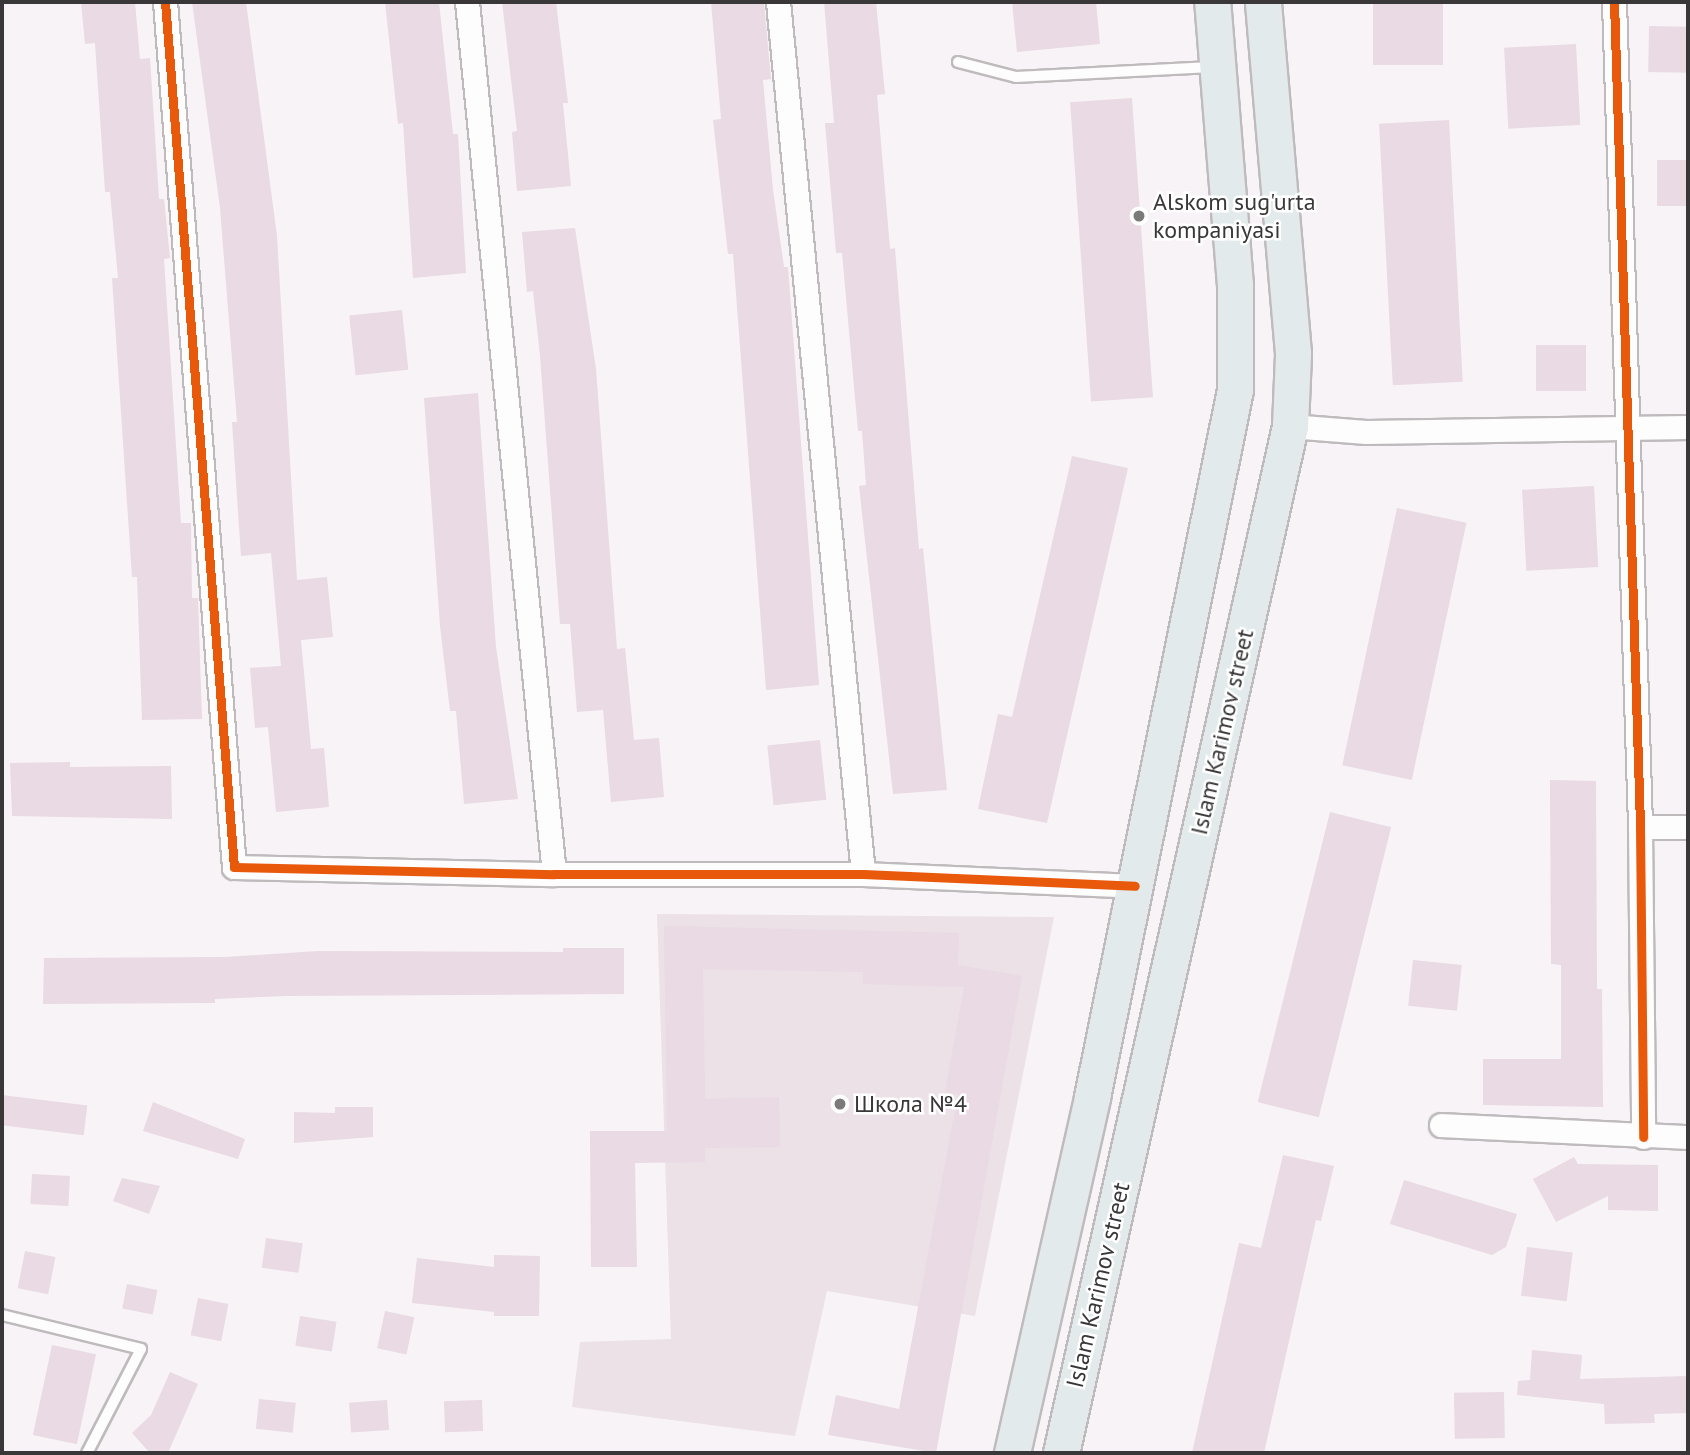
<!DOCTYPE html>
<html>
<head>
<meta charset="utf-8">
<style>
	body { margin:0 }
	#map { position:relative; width:1690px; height:1455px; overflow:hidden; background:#f8f3f6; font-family:"PT Sans",sans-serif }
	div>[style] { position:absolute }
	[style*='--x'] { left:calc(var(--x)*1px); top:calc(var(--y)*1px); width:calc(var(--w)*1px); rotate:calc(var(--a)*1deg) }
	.built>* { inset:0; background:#ebe1e7 }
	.building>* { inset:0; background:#e9dae3; transform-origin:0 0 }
	.roads { filter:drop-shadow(2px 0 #bfbbbd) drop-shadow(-2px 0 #bfbbbd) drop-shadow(0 2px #bfbbbd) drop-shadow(0 -2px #bfbbbd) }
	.service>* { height:10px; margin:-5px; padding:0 5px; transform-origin:5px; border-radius:5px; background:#fefdfe }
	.minor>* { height:23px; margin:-11.5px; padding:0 11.5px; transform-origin:11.5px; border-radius:11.5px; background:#fefdfe }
	.primary>* { height:35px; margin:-17.5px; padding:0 17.5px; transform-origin:17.5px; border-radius:17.5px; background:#e2eaeb }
	.cycleway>* { height:9px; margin:-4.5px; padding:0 4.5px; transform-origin:4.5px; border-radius:4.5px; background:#e8590c }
	.dots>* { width:19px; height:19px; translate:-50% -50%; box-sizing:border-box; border:4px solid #fff; border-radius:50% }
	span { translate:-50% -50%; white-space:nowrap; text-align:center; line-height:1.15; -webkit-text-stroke:5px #fff; paint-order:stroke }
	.poi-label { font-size:24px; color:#393738 }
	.left { translate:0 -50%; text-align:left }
	.street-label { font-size:24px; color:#393738 }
	.frame { position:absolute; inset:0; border:4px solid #393738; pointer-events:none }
</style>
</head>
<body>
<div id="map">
	<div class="built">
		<i style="clip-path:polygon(657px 914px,1054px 917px,975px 1316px,827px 1291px,795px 1436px,572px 1407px,580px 1342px,671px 1339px)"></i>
	</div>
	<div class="building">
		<i style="clip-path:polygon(81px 2px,135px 2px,140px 59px,150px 58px,159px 199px,164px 199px,170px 258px,164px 259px,181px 523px,191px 523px,192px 598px,198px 598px,202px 719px,142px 720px,137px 577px,132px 577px,112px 278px,118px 278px,110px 192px,105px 192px,95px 43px,85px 44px)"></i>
		<i style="clip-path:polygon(192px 2px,246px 2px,277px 236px,297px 580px,327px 577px,333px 637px,301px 640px,311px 749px,324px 748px,329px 807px,276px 812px,268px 727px,255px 728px,250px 668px,281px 666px,271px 553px,241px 556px,232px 422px,237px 422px,220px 208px)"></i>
		<i style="clip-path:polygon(385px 2px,439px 2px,453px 134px,458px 134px,466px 273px,413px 278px,403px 123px,398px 124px)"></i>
		<i style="clip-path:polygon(502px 2px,556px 2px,568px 103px,563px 103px,571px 186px,517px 191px,512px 132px,517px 131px)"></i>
		<i style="clip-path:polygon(711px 2px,764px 2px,771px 79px,763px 80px,773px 190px,784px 267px,788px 267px,819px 685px,766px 690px,733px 254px,728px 254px,713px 120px,721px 119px)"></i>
		<i style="clip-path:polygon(824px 2px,876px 2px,885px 94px,877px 95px,890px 249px,895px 248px,919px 549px,923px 548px,947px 790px,893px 794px,859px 486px,866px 485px,862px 431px,858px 431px,842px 253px,836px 253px,825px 123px,834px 123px)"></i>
		<i style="clip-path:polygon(1012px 2px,1096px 2px,1100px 44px,1017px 52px)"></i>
		<i style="left:1373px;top:2px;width:70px;height:63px"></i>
		<i style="left:1649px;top:26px;width:39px;height:46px;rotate:1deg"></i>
		<i style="left:1576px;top:44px;width:81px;height:72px;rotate:87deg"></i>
		<i style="left:1132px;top:98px;width:300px;height:62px;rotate:86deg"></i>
		<i style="left:1449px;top:120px;width:262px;height:70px;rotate:87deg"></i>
		<i style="left:1657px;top:160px;width:31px;height:46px"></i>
		<i style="clip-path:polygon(575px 228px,596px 369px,617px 649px,625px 648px,634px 740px,659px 738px,664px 797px,611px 802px,603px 710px,577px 712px,570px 624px,560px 624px,540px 356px,533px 291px,527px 292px,522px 232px)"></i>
		<i style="left:402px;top:310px;width:60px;height:53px;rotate:84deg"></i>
		<i style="left:1536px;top:345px;width:50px;height:46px"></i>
		<i style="clip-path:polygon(478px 393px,496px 647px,518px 799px,464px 804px,456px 711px,450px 711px,440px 626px,424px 398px)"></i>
		<i style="clip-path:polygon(1072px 456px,1128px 468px,1047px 823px,978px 809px,998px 714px,1012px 717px)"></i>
		<i style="left:1594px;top:486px;width:81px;height:72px;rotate:87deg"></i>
		<i style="left:1397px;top:508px;width:71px;height:263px;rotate:12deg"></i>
		<i style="left:820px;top:740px;width:60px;height:53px;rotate:84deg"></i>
		<i style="clip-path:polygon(70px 762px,70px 767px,171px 766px,172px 819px,12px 816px,10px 763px)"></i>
		<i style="clip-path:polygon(1550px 780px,1596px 781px,1597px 989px,1602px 989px,1603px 1107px,1483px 1105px,1483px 1059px,1561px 1059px,1561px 965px,1551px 964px)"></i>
		<i style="left:1330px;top:812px;width:63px;height:299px;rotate:14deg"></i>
		<i style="clip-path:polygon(664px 926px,959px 933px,958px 965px,1022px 976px,936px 1453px,828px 1435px,836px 1395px,899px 1409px,958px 1094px,945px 1092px,964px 987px,863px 984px,863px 972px,703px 969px,705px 1099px,779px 1097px,780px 1147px,705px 1148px,705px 1162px,635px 1163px,637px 1267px,591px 1267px,590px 1131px,667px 1131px)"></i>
		<i style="clip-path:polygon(563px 948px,624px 948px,624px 994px,286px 996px,215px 999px,215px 1003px,43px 1004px,44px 958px,225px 957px,318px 951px,563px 952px)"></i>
		<i style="left:1413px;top:960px;width:49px;height:46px;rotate:6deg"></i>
		<i style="left:2px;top:1095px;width:86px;height:30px;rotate:7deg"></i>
		<i style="clip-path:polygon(153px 1102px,245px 1139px,238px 1159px,143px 1131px)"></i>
		<i style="clip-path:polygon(335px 1107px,373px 1107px,373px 1137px,294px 1143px,294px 1112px,335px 1113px)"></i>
		<i style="clip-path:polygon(1283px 1155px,1334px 1166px,1321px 1221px,1316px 1220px,1264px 1453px,1192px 1453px,1239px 1243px,1261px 1248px)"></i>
		<i style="clip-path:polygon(1574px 1157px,1578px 1164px,1658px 1165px,1658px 1211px,1608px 1210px,1608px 1196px,1556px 1222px,1533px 1179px)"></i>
		<i style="left:32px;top:1174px;width:38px;height:30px;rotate:3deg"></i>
		<i style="clip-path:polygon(122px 1178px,160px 1186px,149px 1214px,113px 1201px)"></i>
		<i style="clip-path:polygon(1404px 1180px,1517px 1214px,1506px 1247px,1492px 1255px,1390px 1224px)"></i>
		<i style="left:266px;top:1238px;width:37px;height:30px;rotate:8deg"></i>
		<i style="left:1527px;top:1247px;width:46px;height:49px;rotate:7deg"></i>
		<i style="left:25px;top:1251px;width:31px;height:38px;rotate:11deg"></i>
		<i style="clip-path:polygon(494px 1255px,540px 1256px,539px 1316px,494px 1316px,494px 1312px,412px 1303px,417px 1258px,494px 1267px)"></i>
		<i style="left:127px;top:1284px;width:31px;height:25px;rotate:11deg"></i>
		<i style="left:198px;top:1298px;width:31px;height:38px;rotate:11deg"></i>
		<i style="left:385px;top:1311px;width:30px;height:38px;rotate:12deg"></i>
		<i style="left:300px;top:1316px;width:37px;height:30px;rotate:9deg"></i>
		<i style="left:52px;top:1345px;width:45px;height:92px;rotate:12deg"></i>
		<i style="clip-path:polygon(1532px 1350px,1582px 1355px,1580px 1379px,1688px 1376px,1688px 1413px,1654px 1414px,1655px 1423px,1605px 1424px,1604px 1404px,1517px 1395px,1518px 1381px,1530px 1380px)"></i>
		<i style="clip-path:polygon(170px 1372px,198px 1384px,168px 1453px,150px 1453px,132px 1433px,151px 1415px)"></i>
		<i style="left:1504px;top:1392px;width:46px;height:50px;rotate:89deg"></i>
		<i style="left:259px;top:1399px;width:37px;height:30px;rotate:6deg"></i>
		<i style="left:387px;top:1400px;width:30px;height:38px;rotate:86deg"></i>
		<i style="left:482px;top:1400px;width:31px;height:38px;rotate:88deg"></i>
	</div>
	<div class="roads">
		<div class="service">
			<i style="--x:958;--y:62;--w:60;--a:14.5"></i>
			<i style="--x:1016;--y:77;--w:196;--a:-2.9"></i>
			<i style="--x:2;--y:1315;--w:143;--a:13.7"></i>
			<i style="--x:141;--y:1349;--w:117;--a:117.4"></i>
		</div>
		<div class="minor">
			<i style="--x:165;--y:2;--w:868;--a:85.44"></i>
			<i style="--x:234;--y:867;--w:320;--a:1.3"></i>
			<i style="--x:554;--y:874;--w:309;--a:0"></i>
			<i style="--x:863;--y:874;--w:272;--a:2.5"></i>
			<i style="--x:467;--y:2;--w:876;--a:84.3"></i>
			<i style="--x:778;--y:2;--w:876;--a:84.43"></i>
			<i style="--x:1614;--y:2;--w:825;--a:88.19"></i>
			<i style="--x:1640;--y:827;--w:310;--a:89.4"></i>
			<i style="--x:1290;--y:426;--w:76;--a:4.5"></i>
			<i style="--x:1366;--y:432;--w:322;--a:-0.9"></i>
			<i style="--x:1640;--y:827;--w:48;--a:0"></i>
			<i style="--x:1441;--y:1125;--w:247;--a:2.8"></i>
		</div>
		<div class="primary">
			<i style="--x:1012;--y:1453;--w:365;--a:-77.3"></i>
			<i style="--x:1092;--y:1097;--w:721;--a:-78.57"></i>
			<i style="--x:1235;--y:390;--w:105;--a:-90"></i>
			<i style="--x:1235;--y:285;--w:284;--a:-94.6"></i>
			<i style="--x:1061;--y:1453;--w:1052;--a:-77.43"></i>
			<i style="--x:1290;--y:426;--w:73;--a:-87.6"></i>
			<i style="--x:1293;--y:353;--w:352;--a:-94.9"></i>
		</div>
	</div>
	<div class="cycleway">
		<i style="--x:165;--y:2;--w:868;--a:85.44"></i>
		<i style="--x:234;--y:867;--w:320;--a:1.3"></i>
		<i style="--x:554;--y:874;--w:309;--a:0"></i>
		<i style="--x:863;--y:874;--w:272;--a:2.5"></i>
		<i style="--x:1614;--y:2;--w:825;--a:88.19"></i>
		<i style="--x:1640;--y:827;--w:310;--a:89.4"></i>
	</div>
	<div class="dots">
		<i style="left:1139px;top:216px;background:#7c797a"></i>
		<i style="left:840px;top:1104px;background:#7c797a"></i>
	</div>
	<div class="poi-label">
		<span class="left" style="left:1153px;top:216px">Alskom sug'urta<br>kompaniyasi</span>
		<span class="left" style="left:854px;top:1104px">Школа №4</span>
	</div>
	<div class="street-label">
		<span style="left:1222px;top:732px;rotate:-77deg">Islam Karimov street</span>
		<span style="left:1098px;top:1285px;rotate:-77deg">Islam Karimov street</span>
	</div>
	<div class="frame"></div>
</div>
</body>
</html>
